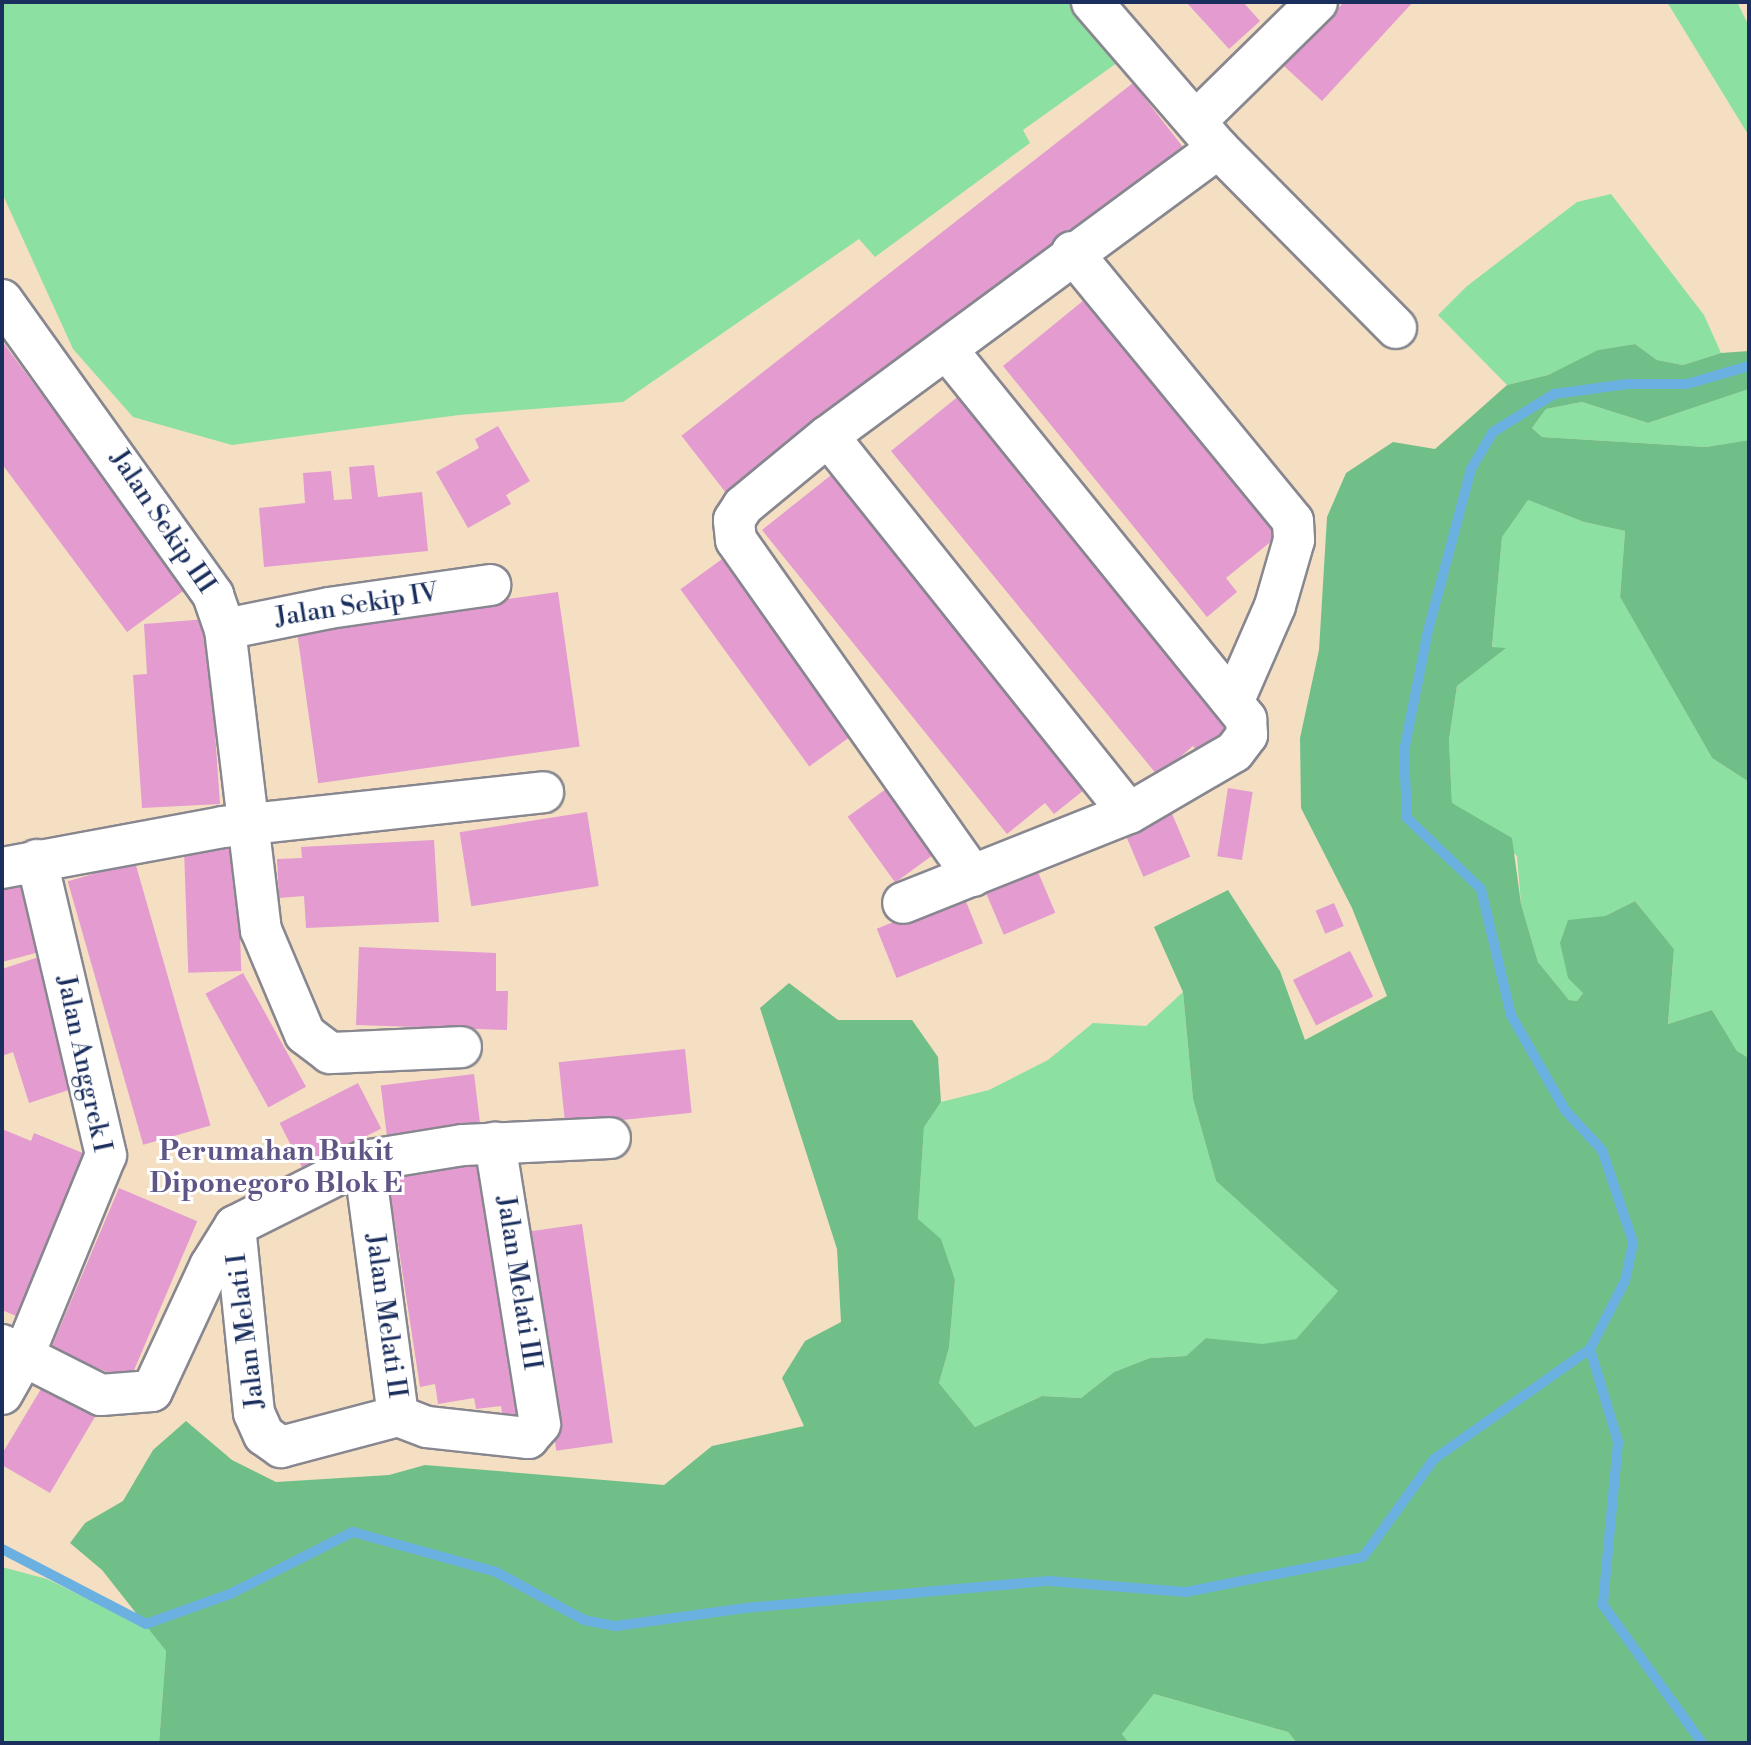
<!DOCTYPE html>
<html>
<head>
<meta charset="utf-8">
<style>
	body { margin:0 }
	#map { position:relative; width:1751px; height:1745px; overflow:hidden; background:#f4dfc3; font-family:"Libre Bodoni",serif }
	div>[style] { position:absolute }
	[style*='--x'] { left:calc(var(--x)*1px); top:calc(var(--y)*1px); width:calc(var(--w)*1px); rotate:calc(var(--a)*1deg) }
	.green>* { inset:0; background:#8ce1a2 }
	.forest>* { inset:0; background:#71bf88 }
	.stream>* { height:10px; margin:-5px; padding:0 5px; transform-origin:5px; border-radius:5px; background:#6ab1e1 }
	.building>* { inset:0; background:#e39bd0; transform-origin:0 0 }
	.roads { filter:drop-shadow(2px 0 #888790) drop-shadow(-2px 0 #888790) drop-shadow(0 2px #888790) drop-shadow(0 -2px #888790) }
	.street>* { height:40px; margin:-20px; padding:0 20px; transform-origin:20px; border-radius:20px; background:#fff }
	span { translate:-50% -50%; white-space:nowrap; text-align:center; line-height:1.15; -webkit-text-stroke:6px #fff; paint-order:stroke }
	.street-label { font-size:26px; color:#1b2f5e }
	.neighbourhood-label { font-size:28px; color:#615586; font-weight:700 }
	.frame { position:absolute; inset:0; border:4px solid #1b2f5e; pointer-events:none }
</style>
</head>
<body>
<div id="map">
	<div class="green">
		<i style="clip-path:polygon(2px 2px,1087px 2px,1135px 50px,1023px 130px,1030px 143px,875px 257px,859px 239px,623px 402px,459px 415px,232px 445px,133px 417px,73px 349px,2px 193px)"></i>
		<i style="clip-path:polygon(1667px 2px,1737px 2px,1749px 26px,1749px 136px)"></i>
		<i style="clip-path:polygon(1611px 194px,1704px 315px,1721px 353px,1683px 365px,1657px 360px,1635px 344px,1599px 350px,1548px 375px,1507px 385px,1438px 315px,1467px 286px,1577px 202px)"></i>
		<i style="clip-path:polygon(1749px 389px,1749px 440px,1706px 447px,1542px 437px,1532px 428px,1546px 409px,1582px 402px,1648px 423px)"></i>
		<i style="clip-path:polygon(1528px 500px,1584px 522px,1625px 531px,1620px 597px,1712px 758px,1749px 782px,1749px 1058px,1737px 1051px,1712px 1010px,1668px 1024px,1674px 949px,1635px 901px,1605px 916px,1583px 993px,1577px 1001px,1569px 1000px,1538px 962px,1521px 904px,1517px 856px,1452px 803px,1449px 740px,1457px 686px,1505px 648px,1492px 648px,1502px 536px)"></i>
		<i style="clip-path:polygon(1183px 992px,1193px 1099px,1216px 1181px,1338px 1291px,1296px 1339px,1262px 1345px,1206px 1338px,1186px 1356px,1150px 1358px,1114px 1372px,1081px 1398px,1042px 1396px,975px 1427px,939px 1383px,949px 1348px,955px 1280px,918px 1219px,924px 1126px,941px 1102px,989px 1090px,1048px 1060px,1093px 1023px,1146px 1026px)"></i>
		<i style="clip-path:polygon(2px 1567px,47px 1579px,149px 1629px,166px 1651px,159px 1743px,2px 1743px)"></i>
		<i style="clip-path:polygon(1154px 1694px,1288px 1732px,1297px 1743px,1129px 1743px,1122px 1734px)"></i>
	</div>
	<div class="forest">
		<i style="clip-path:polygon(1635px 344px,1657px 360px,1683px 365px,1721px 353px,1749px 351px,1749px 389px,1648px 423px,1582px 402px,1546px 409px,1532px 428px,1542px 437px,1706px 447px,1749px 440px,1749px 782px,1712px 758px,1620px 597px,1625px 531px,1584px 522px,1528px 500px,1502px 537px,1492px 647px,1506px 648px,1457px 686px,1449px 740px,1452px 803px,1512px 838px,1521px 904px,1538px 962px,1569px 1000px,1577px 1001px,1583px 993px,1568px 978px,1560px 943px,1568px 920px,1605px 916px,1635px 901px,1674px 949px,1668px 1024px,1712px 1010px,1737px 1051px,1749px 1058px,1749px 1743px,1297px 1743px,1288px 1732px,1154px 1694px,1122px 1734px,1129px 1743px,159px 1743px,166px 1651px,102px 1570px,70px 1543px,85px 1523px,123px 1501px,153px 1450px,186px 1421px,232px 1460px,276px 1482px,389px 1475px,425px 1465px,664px 1485px,712px 1446px,804px 1426px,782px 1378px,805px 1341px,841px 1322px,837px 1249px,760px 1008px,789px 983px,838px 1020px,912px 1020px,938px 1057px,941px 1102px,924px 1127px,918px 1219px,941px 1239px,955px 1280px,949px 1348px,939px 1383px,975px 1427px,1042px 1396px,1081px 1398px,1114px 1372px,1150px 1358px,1186px 1356px,1206px 1338px,1262px 1344px,1296px 1339px,1338px 1291px,1216px 1181px,1193px 1099px,1183px 992px,1154px 927px,1228px 890px,1280px 971px,1305px 1040px,1387px 996px,1352px 908px,1301px 808px,1300px 738px,1319px 650px,1327px 517px,1346px 473px,1393px 442px,1435px 449px,1507px 385px,1548px 375px,1598px 350px)"></i>
	</div>
	<div class="stream">
		<i style="--x:1590;--y:1349;--w:97;--a:73.2"></i>
		<i style="--x:1618;--y:1442;--w:164;--a:95.3"></i>
		<i style="--x:1603;--y:1605;--w:170;--a:54.3"></i>
		<i style="--x:2;--y:1549;--w:162;--a:27.5"></i>
		<i style="--x:146;--y:1624;--w:89;--a:-19.7"></i>
		<i style="--x:230;--y:1594;--w:138;--a:-26.8"></i>
		<i style="--x:353;--y:1532;--w:148;--a:15.6"></i>
		<i style="--x:496;--y:1572;--w:100;--a:28.6"></i>
		<i style="--x:584;--y:1620;--w:33;--a:11"></i>
		<i style="--x:616;--y:1626;--w:130;--a:-7.9"></i>
		<i style="--x:745;--y:1608;--w:305;--a:-5.1"></i>
		<i style="--x:1049;--y:1581;--w:137;--a:4.6"></i>
		<i style="--x:1186;--y:1592;--w:180;--a:-11.2"></i>
		<i style="--x:1363;--y:1557;--w:121;--a:-54.1"></i>
		<i style="--x:1434;--y:1459;--w:191;--a:-35.2"></i>
		<i style="--x:1590;--y:1349;--w:76;--a:-62.8"></i>
		<i style="--x:1625;--y:1281;--w:40;--a:-78"></i>
		<i style="--x:1633;--y:1242;--w:97;--a:-108.6"></i>
		<i style="--x:1602;--y:1150;--w:54;--a:-132.8"></i>
		<i style="--x:1565;--y:1110;--w:109;--a:-119.6"></i>
		<i style="--x:1511;--y:1015;--w:130;--a:-103.4"></i>
		<i style="--x:1481;--y:889;--w:103;--a:-136.2"></i>
		<i style="--x:1407;--y:818;--w:67;--a:-92.6"></i>
		<i style="--x:1404;--y:751;--w:122;--a:-78.7"></i>
		<i style="--x:1428;--y:631;--w:168;--a:-75.1"></i>
		<i style="--x:1471;--y:469;--w:43;--a:-59.3"></i>
		<i style="--x:1493;--y:432;--w:72;--a:-31.9"></i>
		<i style="--x:1554;--y:394;--w:74;--a:-7.8"></i>
		<i style="--x:1627;--y:384;--w:60;--a:0"></i>
		<i style="--x:1687;--y:384;--w:65;--a:-16.2"></i>
	</div>
	<div class="building">
		<i style="clip-path:polygon(1186px 2px,1243px 2px,1260px 21px,1229px 49px)"></i>
		<i style="clip-path:polygon(1344px 2px,1413px 2px,1322px 101px,1284px 66px)"></i>
		<i style="left:1133px;top:83px;width:83px;height:573px;rotate:52deg"></i>
		<i style="clip-path:polygon(1084px 300px,1118px 341px,1125px 335px,1284px 531px,1226px 578px,1237px 592px,1207px 617px,1003px 366px)"></i>
		<i style="clip-path:polygon(2px 341px,186px 589px,127px 632px,2px 464px)"></i>
		<i style="clip-path:polygon(966px 390px,1237px 721px,1198px 753px,1193px 746px,1158px 776px,891px 451px)"></i>
		<i style="clip-path:polygon(498px 426px,530px 481px,506px 495px,511px 504px,468px 528px,436px 472px,479px 448px,475px 439px)"></i>
		<i style="clip-path:polygon(374px 465px,378px 497px,422px 492px,428px 551px,264px 567px,259px 508px,305px 503px,303px 473px,331px 471px,334px 500px,352px 499px,349px 467px)"></i>
		<i style="clip-path:polygon(840px 468px,1094px 782px,1054px 814px,1045px 803px,1007px 834px,762px 530px)"></i>
		<i style="left:729px;top:554px;width:219px;height:60px;rotate:54deg"></i>
		<i style="left:558px;top:592px;width:156px;height:264px;rotate:82deg"></i>
		<i style="clip-path:polygon(207px 619px,220px 804px,142px 808px,133px 675px,147px 674px,144px 624px)"></i>
		<i style="left:897px;top:781px;width:81px;height:61px;rotate:54deg"></i>
		<i style="left:1228px;top:788px;width:25px;height:69px;rotate:9deg"></i>
		<i style="left:1170px;top:809px;width:52px;height:51px;rotate:67deg"></i>
		<i style="left:587px;top:812px;width:75px;height:129px;rotate:81deg"></i>
		<i style="clip-path:polygon(434px 840px,439px 922px,306px 928px,304px 896px,279px 898px,277px 859px,302px 858px,301px 847px)"></i>
		<i style="left:237px;top:848px;width:123px;height:53px;rotate:88deg"></i>
		<i style="left:135px;top:862px;width:274px;height:70px;rotate:74deg"></i>
		<i style="left:1035px;top:865px;width:52px;height:56px;rotate:67deg"></i>
		<i style="clip-path:polygon(23px 878px,43px 951px,2px 962px,2px 884px)"></i>
		<i style="left:963px;top:894px;width:53px;height:93px;rotate:68deg"></i>
		<i style="left:1334px;top:903px;width:25px;height:20px;rotate:67deg"></i>
		<i style="clip-path:polygon(359px 947px,496px 953px,496px 991px,508px 991px,507px 1030px,356px 1025px)"></i>
		<i style="left:1350px;top:951px;width:51px;height:64px;rotate:63deg"></i>
		<i style="clip-path:polygon(45px 955px,87px 1084px,29px 1103px,13px 1052px,2px 1056px,2px 969px)"></i>
		<i style="left:243px;top:973px;width:130px;height:43px;rotate:61deg"></i>
		<i style="left:685px;top:1049px;width:64px;height:127px;rotate:84deg"></i>
		<i style="left:474px;top:1074px;width:52px;height:94px;rotate:83deg"></i>
		<i style="left:358px;top:1083px;width:51px;height:88px;rotate:63deg"></i>
		<i style="clip-path:polygon(2px 1129px,31px 1141px,34px 1133px,95px 1158px,30px 1322px,2px 1310px)"></i>
		<i style="clip-path:polygon(490px 1157px,530px 1415px,503px 1419px,501px 1406px,476px 1409px,474px 1398px,438px 1404px,435px 1384px,420px 1387px,387px 1172px)"></i>
		<i style="left:119px;top:1188px;width:85px;height:174px;rotate:23deg"></i>
		<i style="left:582px;top:1224px;width:221px;height:57px;rotate:82deg"></i>
		<i style="clip-path:polygon(47px 1379px,99px 1410px,50px 1493px,2px 1465px,2px 1454px)"></i>
	</div>
	<div class="roads">
		<div class="street">
			<i style="--x:1092;--y:2;--w:193;--a:49.2"></i>
			<i style="--x:1218;--y:148;--w:253;--a:45.3"></i>
			<i style="--x:1197;--y:120;--w:168;--a:-44.5"></i>
			<i style="--x:1072;--y:252;--w:348;--a:50.6"></i>
			<i style="--x:1293;--y:521;--w:19;--a:87"></i>
			<i style="--x:1294;--y:540;--w:69;--a:106.1"></i>
			<i style="--x:1275;--y:606;--w:105;--a:113.6"></i>
			<i style="--x:2;--y:300;--w:363;--a:54.4"></i>
			<i style="--x:213;--y:595;--w:36;--a:71"></i>
			<i style="--x:225;--y:629;--w:303;--a:83.2"></i>
			<i style="--x:261;--y:930;--w:113;--a:67.1"></i>
			<i style="--x:305;--y:1034;--w:31;--a:37"></i>
			<i style="--x:330;--y:1053;--w:131;--a:-2.6"></i>
			<i style="--x:948;--y:351;--w:474;--a:51"></i>
			<i style="--x:1246;--y:719;--w:16;--a:86"></i>
			<i style="--x:1247;--y:735;--w:21;--a:127"></i>
			<i style="--x:1234;--y:752;--w:121;--a:149.8"></i>
			<i style="--x:828;--y:436;--w:482;--a:51.4"></i>
			<i style="--x:1129;--y:813;--w:243;--a:158.3"></i>
			<i style="--x:225;--y:629;--w:106;--a:-11.4"></i>
			<i style="--x:329;--y:608;--w:163;--a:-8.1"></i>
			<i style="--x:2;--y:868;--w:225;--a:-10.5"></i>
			<i style="--x:223;--y:827;--w:322;--a:-6.2"></i>
			<i style="--x:973;--y:876;--w:411;--a:-125.2"></i>
			<i style="--x:736;--y:540;--w:20;--a:-96"></i>
			<i style="--x:734;--y:520;--w:17;--a:-57"></i>
			<i style="--x:743;--y:506;--w:110;--a:-39.5"></i>
			<i style="--x:828;--y:436;--w:485;--a:-36.4"></i>
			<i style="--x:364;--y:1161;--w:257;--a:82.4"></i>
			<i style="--x:398;--y:1416;--w:31;--a:21"></i>
			<i style="--x:427;--y:1427;--w:102;--a:6.2"></i>
			<i style="--x:528;--y:1438;--w:18;--a:-49"></i>
			<i style="--x:540;--y:1424;--w:285;--a:-99.1"></i>
			<i style="--x:235;--y:1226;--w:188;--a:84.2"></i>
			<i style="--x:254;--y:1413;--w:24;--a:66"></i>
			<i style="--x:264;--y:1435;--w:21;--a:35"></i>
			<i style="--x:281;--y:1447;--w:121;--a:-14.8"></i>
			<i style="--x:2;--y:1345;--w:111;--a:26.8"></i>
			<i style="--x:101;--y:1395;--w:51;--a:-4.5"></i>
			<i style="--x:152;--y:1391;--w:138;--a:-65.1"></i>
			<i style="--x:210;--y:1266;--w:47;--a:-58"></i>
			<i style="--x:235;--y:1226;--w:144;--a:-26.7"></i>
			<i style="--x:364;--y:1161;--w:100;--a:-9.2"></i>
			<i style="--x:463;--y:1145;--w:147;--a:-2.7"></i>
			<i style="--x:2;--y:1394;--w:43;--a:-60.4"></i>
			<i style="--x:23;--y:1357;--w:218;--a:-67.7"></i>
			<i style="--x:106;--y:1155;--w:303;--a:-103.2"></i>
		</div>
	</div>
	<div class="street-label">
		<span style="left:162px;top:522px;rotate:56deg">Jalan Sekip III</span>
		<span style="left:357px;top:606px;rotate:-9deg">Jalan Sekip IV</span>
		<span style="left:83px;top:1064px;rotate:78deg">Jalan Anggrek I</span>
		<span style="left:518px;top:1283px;rotate:81deg">Jalan Melati III</span>
		<span style="left:385px;top:1316px;rotate:82deg">Jalan Melati II</span>
		<span style="left:247px;top:1331px;rotate:-97deg">Jalan Melati I</span>
	</div>
	<div class="neighbourhood-label">
		<span style="left:276px;top:1168px">Perumahan Bukit<br>Diponegoro Blok E</span>
	</div>
	<div class="frame"></div>
</div>
</body>
</html>
